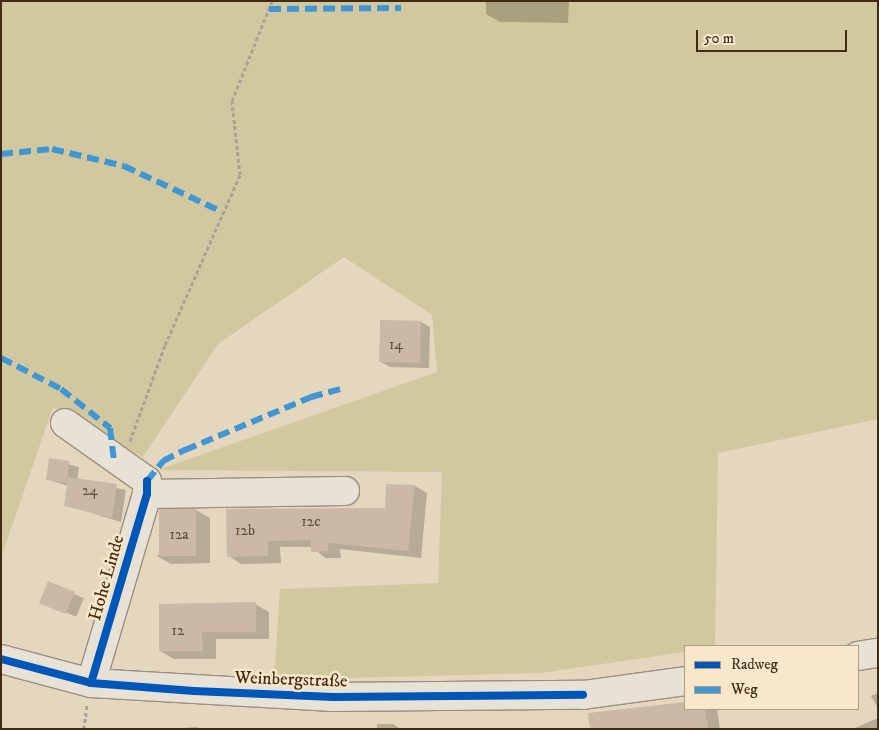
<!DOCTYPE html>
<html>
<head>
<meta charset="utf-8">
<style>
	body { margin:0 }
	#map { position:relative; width:879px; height:730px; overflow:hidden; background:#e5d6be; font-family:"IM FELL DW Pica",serif }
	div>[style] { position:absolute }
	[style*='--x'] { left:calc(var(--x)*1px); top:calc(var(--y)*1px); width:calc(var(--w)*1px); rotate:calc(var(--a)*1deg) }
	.green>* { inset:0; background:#d2c89f }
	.shadow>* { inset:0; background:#0003; transform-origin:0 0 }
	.building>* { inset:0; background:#cbb8a6; transform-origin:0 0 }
	.path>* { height:3px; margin-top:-1.5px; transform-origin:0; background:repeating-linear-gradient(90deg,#aaa297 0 4px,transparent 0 6.5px) }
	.roads { filter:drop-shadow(1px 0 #9a8f7f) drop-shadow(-1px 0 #9a8f7f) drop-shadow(0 1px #9a8f7f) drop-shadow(0 -1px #9a8f7f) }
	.minor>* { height:28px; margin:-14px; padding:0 14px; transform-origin:14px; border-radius:14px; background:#e8e1d6 }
	.quiet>* { height:6px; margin-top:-3px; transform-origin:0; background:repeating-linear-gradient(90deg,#3f96d3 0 12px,transparent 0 18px) }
	.cycleway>* { height:8px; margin:-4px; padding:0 4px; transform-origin:4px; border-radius:4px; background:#0057b8 }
	span { translate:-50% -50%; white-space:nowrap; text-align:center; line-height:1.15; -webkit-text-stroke:5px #f8e7cb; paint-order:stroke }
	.number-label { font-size:15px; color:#644e38 }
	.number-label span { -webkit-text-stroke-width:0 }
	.street-label { font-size:18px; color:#422b13 }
	.frame { position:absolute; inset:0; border:2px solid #422b13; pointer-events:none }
	.legend { position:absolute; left:684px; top:645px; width:175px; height:65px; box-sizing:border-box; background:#f8e7cb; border:1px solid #af9c81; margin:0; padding:6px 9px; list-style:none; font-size:15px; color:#422b13 }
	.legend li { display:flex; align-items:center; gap:10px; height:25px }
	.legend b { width:25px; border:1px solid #af9c81 }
	.scale { position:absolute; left:696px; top:30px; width:151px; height:22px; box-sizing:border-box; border:2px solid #422b13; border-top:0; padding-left:6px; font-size:15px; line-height:18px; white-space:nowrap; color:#422b13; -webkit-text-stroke:4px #f8e7cb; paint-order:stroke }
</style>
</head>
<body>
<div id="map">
	<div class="green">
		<i style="clip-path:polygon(1px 1px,878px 1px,878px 419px,718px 453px,715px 646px,685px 646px,685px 652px,541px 673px,274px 680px,280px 589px,438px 583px,442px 472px,158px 470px,437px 372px,432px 315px,344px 257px,218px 344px,143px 457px,53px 407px,1px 558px)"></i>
	</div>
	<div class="shadow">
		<i style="clip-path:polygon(486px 1px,569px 1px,568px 23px,500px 22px,486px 14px)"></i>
		<i style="clip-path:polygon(421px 322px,430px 327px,429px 368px,390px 367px,381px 362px)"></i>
		<i style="clip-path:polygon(50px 460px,79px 467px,77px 480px,126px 490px,121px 522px,66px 505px,68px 486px,47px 479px)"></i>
		<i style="clip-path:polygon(415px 486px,427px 493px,421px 558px,340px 549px,341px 558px,325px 558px,312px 547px,280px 547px,281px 563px,241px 564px,229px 556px,228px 511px,386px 509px)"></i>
		<i style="clip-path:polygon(196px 510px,210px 518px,210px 563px,171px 564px,157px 556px)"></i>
		<i style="left:48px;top:583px;width:39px;height:20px;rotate:23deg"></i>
		<i style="clip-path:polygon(255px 604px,269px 612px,269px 639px,216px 639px,216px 659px,174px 659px,160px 651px)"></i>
		<i style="clip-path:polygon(878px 693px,878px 708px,871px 696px)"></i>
		<i style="clip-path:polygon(685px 703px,685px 709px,717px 709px,720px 729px,591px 729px,589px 714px)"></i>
		<i style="clip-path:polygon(878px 718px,878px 729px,855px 729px,855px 728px)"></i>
		<i style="clip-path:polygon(377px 724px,393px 724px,401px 729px,377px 729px)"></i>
		<i style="clip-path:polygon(197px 727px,200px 729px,163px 729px)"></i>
	</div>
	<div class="building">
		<i style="left:380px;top:320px;width:41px;height:42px;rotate:1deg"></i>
		<i style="left:49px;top:458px;width:21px;height:22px;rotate:8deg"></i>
		<i style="clip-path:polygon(68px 477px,117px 484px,112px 518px,64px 506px)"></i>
		<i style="clip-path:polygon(386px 484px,415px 485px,408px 551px,328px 543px,328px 551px,311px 552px,311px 540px,268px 541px,268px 556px,227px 557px,226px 509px,385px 508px)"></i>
		<i style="left:159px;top:509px;width:37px;height:47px"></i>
		<i style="left:48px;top:581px;width:29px;height:24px;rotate:22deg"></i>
		<i style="clip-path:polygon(256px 602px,256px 632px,202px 632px,203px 651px,159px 651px,159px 604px)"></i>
		<i style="clip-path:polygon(685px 702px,685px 709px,705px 709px,708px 729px,590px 729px,588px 713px)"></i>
	</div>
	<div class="path">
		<i style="--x:130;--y:441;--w:102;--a:-70"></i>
		<i style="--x:165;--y:345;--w:186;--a:-66.2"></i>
		<i style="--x:240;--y:175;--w:74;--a:-96.2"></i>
		<i style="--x:232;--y:101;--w:108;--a:-68.2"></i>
		<i style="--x:84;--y:729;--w:24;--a:-83"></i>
	</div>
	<div class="roads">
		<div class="minor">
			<i style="--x:65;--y:423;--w:100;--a:35.3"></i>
			<i style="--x:147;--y:481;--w:13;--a:90"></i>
			<i style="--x:147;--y:494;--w:197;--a:106.5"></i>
			<i style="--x:147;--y:494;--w:198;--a:-0.9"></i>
			<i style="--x:858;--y:656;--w:20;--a:-9"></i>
			<i style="--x:1;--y:659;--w:93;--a:14.9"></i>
			<i style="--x:91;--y:683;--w:242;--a:3.3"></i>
			<i style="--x:333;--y:697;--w:250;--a:-0.5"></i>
			<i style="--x:583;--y:695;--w:103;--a:-7.8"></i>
		</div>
	</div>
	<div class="quiet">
		<i style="--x:269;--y:9;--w:132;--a:-0.4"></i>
		<i style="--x:1;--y:154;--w:51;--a:-5.6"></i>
		<i style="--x:52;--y:149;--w:74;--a:13.3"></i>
		<i style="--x:124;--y:166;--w:108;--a:25.1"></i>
		<i style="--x:1;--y:358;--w:68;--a:27.3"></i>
		<i style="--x:61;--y:389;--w:63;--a:38.5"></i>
		<i style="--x:110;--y:428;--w:31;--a:83"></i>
		<i style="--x:147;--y:481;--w:26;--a:-51"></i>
		<i style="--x:163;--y:461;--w:25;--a:-27"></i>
		<i style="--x:185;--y:450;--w:137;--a:-22.8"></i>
		<i style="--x:311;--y:397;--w:31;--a:-15"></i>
	</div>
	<div class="cycleway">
		<i style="--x:1;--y:659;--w:93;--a:14.9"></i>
		<i style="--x:91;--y:683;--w:103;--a:4.4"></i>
		<i style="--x:194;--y:691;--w:139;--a:2.5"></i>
		<i style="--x:333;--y:697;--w:250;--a:-0.5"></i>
		<i style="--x:91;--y:683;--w:197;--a:-73.5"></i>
		<i style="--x:147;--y:494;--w:13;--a:-90"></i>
	</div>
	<div class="number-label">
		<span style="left:396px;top:345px">14</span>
		<span style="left:90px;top:491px">24</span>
		<span style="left:311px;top:522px">12c</span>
		<span style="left:245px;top:531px">12b</span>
		<span style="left:179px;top:535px">12a</span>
		<span style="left:178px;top:631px">12</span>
	</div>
	<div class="street-label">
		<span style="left:107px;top:578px;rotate:-74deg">Hohe Linde</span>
		<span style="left:291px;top:680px;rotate:2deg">Weinbergstraße</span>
	</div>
	<div class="frame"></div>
	<ul class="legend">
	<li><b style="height:6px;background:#0057b8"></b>Radweg</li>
	<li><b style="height:6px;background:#3f96d3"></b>Weg</li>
	</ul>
	<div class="scale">50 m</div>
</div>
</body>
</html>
